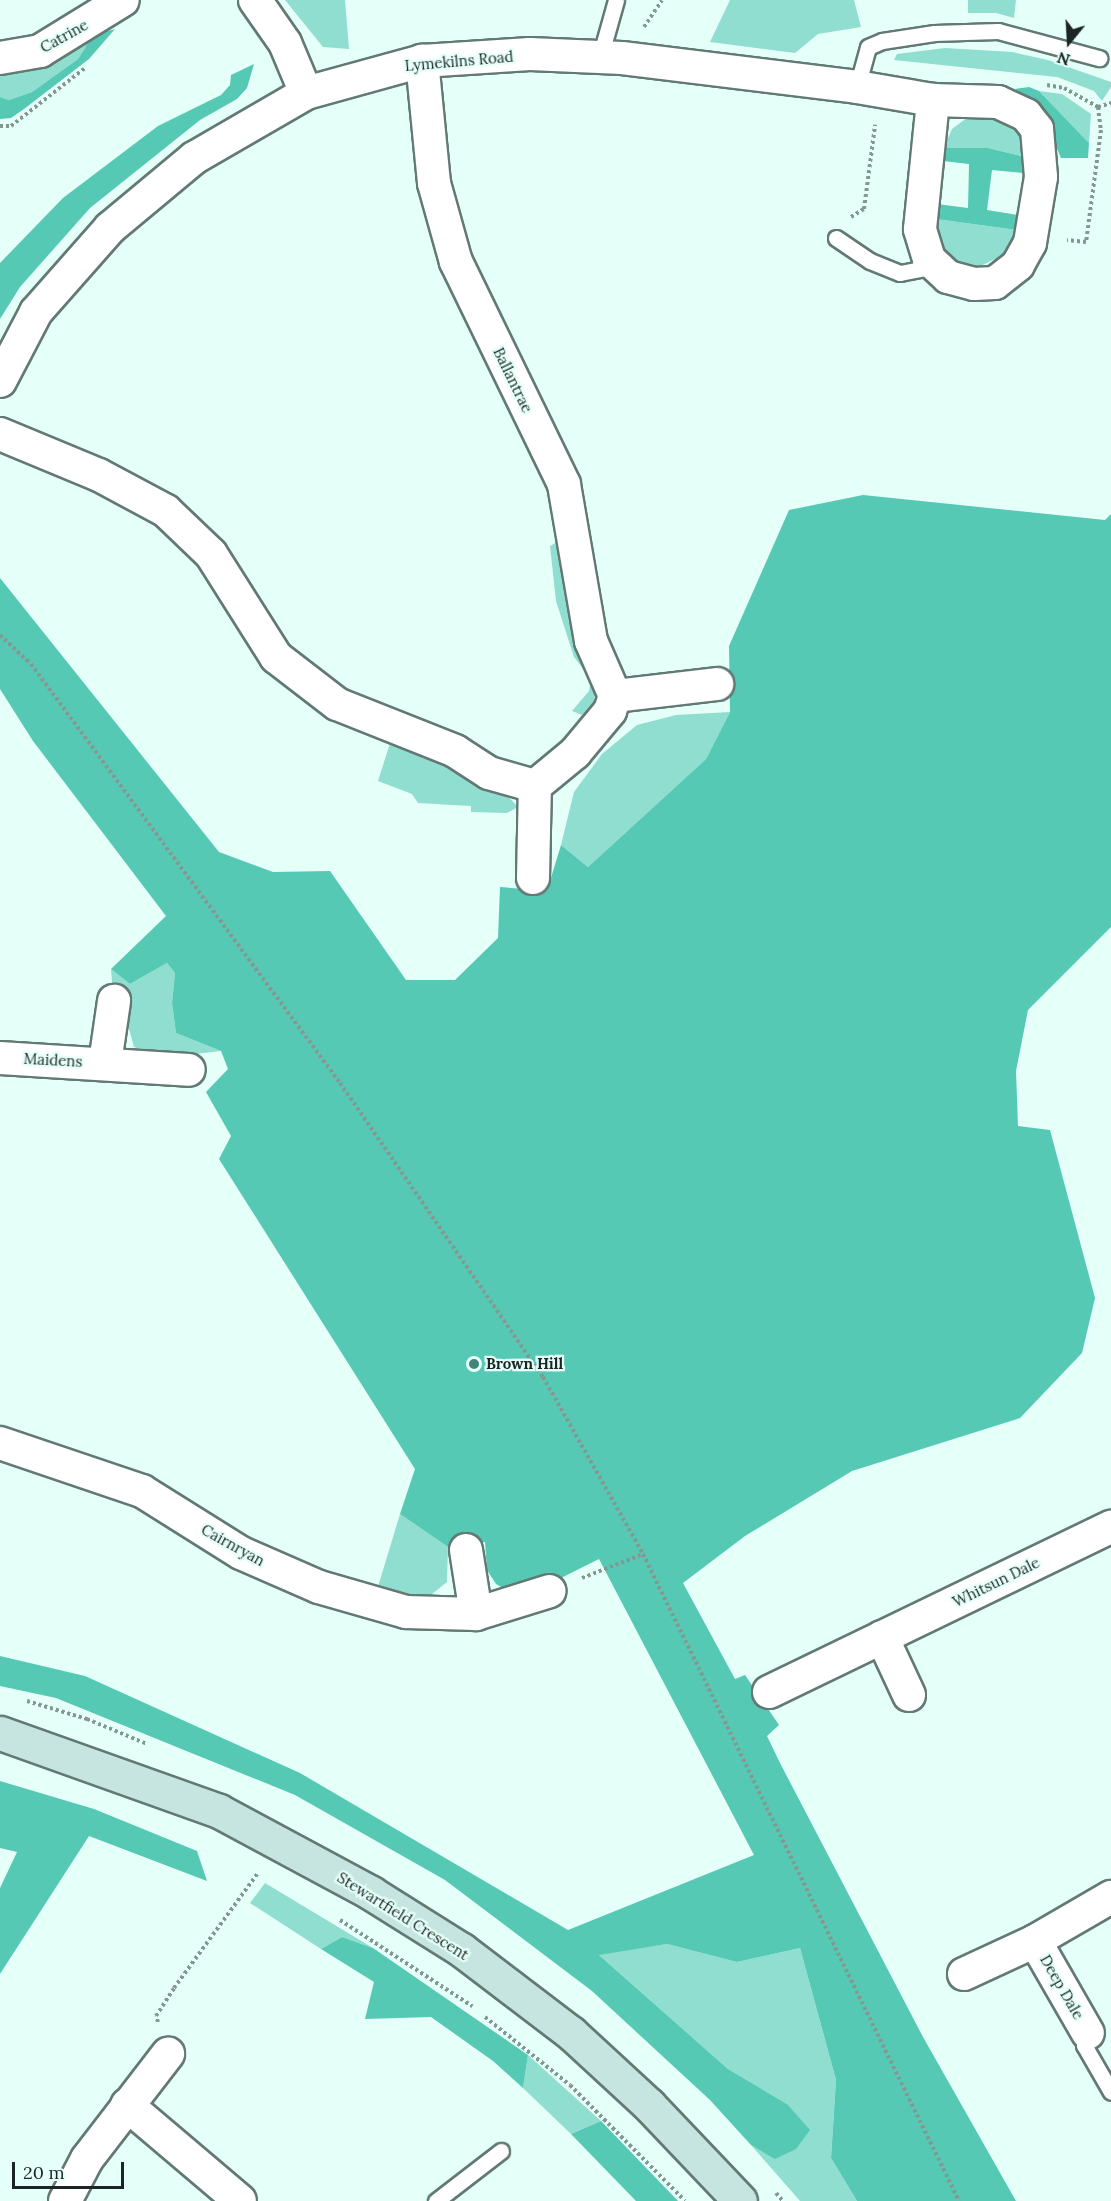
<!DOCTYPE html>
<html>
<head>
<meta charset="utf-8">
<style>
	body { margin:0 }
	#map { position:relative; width:1111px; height:2201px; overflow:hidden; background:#e5fff9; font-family:Lora,serif }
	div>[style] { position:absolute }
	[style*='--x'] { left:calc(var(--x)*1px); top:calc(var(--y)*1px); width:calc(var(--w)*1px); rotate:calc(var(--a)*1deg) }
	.green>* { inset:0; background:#90decf }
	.forest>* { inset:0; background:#56c9b5 }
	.path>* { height:4px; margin-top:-2px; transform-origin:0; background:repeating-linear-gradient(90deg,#859793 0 3px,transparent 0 6px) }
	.roads { filter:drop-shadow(2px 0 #627974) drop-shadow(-2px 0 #627974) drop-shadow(0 2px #627974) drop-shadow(0 -2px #627974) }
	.lane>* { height:15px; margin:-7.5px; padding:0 7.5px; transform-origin:7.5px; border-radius:7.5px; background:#fff }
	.street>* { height:32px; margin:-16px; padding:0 16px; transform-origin:16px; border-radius:16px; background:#fff }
	.secondary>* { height:33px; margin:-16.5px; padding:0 16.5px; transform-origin:16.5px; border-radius:16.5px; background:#c6e5e0 }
	.dots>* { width:16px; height:16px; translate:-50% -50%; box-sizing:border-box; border:3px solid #e5fff9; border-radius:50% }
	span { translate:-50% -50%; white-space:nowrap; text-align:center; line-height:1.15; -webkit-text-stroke:4.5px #e5fff9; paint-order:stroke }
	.street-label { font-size:15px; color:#1c2523 }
	.poi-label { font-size:15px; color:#1c2523; font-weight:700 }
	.left { translate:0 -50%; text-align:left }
	.north { position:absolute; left:1039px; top:12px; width:60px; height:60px; -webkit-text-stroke:4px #e5fff9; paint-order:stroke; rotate:198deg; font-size:16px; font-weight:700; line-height:24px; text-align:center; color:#1c2523 }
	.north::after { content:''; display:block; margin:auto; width:21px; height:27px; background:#1c2523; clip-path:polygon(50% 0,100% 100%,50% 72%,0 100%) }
	.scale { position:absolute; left:12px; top:2162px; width:112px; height:27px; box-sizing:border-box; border:3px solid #1c2523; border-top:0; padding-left:8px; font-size:18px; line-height:21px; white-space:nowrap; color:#1c2523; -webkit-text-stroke:4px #e5fff9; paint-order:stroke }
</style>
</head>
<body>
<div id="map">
	<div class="green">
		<i style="clip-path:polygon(285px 0,345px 0,349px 49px,323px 47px)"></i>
		<i style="clip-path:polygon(730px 0,854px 0,861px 27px,818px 34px,795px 53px,710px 42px)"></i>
		<i style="clip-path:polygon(968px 0,1016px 0,1014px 18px,996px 13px,968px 13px)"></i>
		<i style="clip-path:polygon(93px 35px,78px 59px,32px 92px,9px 100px,0 97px,0 69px)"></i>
		<i style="clip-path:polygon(945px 48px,1012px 52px,1048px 60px,1111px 82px,1111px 87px,1102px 101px,1094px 91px,1057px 77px,894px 60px,897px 54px)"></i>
		<i style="clip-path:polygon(1039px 91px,1062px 94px,1091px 114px,1089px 143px)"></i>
		<i style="clip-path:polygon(972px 114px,1004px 120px,1020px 133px,1025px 157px,988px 148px,944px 148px,952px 129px)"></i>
		<i style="clip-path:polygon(936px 219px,1017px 230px,1004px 255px,978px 267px,963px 265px,941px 247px)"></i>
		<i style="clip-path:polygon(564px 538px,596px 685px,594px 701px,582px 715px,572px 711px,589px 691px,591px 679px,574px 657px,556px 601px,550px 546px)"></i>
		<i style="clip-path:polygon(730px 712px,706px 759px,588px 867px,561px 845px,574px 792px,602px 754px,637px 725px,676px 715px)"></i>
		<i style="clip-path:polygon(392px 737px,505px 793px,518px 807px,507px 813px,471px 812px,471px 806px,418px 803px,412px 794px,378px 781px)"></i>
		<i style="clip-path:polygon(167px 963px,175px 973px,172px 1003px,176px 1033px,221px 1051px,168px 1057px,134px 1047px,129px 1029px,128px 997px,113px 995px,111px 969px,130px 984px)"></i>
		<i style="clip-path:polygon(400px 1514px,448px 1547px,447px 1582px,427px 1598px,377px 1590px)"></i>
		<i style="clip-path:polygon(265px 1883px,373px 1948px,342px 1937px,321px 1949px,250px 1903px)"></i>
		<i style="clip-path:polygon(667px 1944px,737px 1962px,800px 1948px,836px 2080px,831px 2158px,857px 2201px,800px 2201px,751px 2145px,776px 2158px,787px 2104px,728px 2069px,598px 1954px)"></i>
		<i style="clip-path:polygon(528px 2055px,601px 2121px,571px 2134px,523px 2088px)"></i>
	</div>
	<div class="forest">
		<i style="clip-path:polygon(115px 29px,89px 59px,24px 109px,11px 118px,0 119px,0 97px,9px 100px,32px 92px,78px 59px,93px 35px)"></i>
		<i style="clip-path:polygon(254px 64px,247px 88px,237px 99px,200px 120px,90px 208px,20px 287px,0 319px,0 263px,63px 198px,158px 126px,221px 95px,230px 85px,231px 75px)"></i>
		<i style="clip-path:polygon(1029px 87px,1039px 91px,1089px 143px,1088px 158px,1061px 158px,1039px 107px,1015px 89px)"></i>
		<i style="clip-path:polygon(944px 148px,988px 148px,1025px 157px,1023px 173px,992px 170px,987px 210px,1018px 215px,1017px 230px,936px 219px,937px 204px,968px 208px,969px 164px,943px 161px)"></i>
		<i style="clip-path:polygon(863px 495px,1105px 520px,1111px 514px,1111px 927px,1028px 1010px,1016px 1071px,1018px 1126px,1050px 1130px,1095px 1298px,1082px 1353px,1020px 1418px,852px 1471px,745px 1536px,683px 1583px,735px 1679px,745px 1675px,779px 1725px,767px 1736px,780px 1763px,923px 2037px,1016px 2201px,857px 2201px,831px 2158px,836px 2080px,800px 1948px,737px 1962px,667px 1944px,599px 1955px,728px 2069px,787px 2104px,810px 2130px,796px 2149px,775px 2159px,751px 2145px,710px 2100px,592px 1991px,445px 1880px,295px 1795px,56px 1698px,0 1686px,0 1656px,85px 1676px,300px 1773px,568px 1930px,754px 1855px,599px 1559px,555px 1581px,510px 1592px,496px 1584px,487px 1570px,485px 1542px,448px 1547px,400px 1514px,415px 1469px,219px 1159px,231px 1136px,206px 1092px,228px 1069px,221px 1051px,176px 1033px,172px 1003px,175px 973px,167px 963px,130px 984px,111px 969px,166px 916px,33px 741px,0 689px,0 578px,219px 852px,273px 872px,330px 871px,406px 980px,455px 980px,498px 938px,500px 887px,547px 891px,561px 845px,588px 867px,706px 759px,730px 712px,729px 646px,789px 510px)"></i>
		<i style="clip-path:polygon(0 1781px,94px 1809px,197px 1851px,207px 1881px,89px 1836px,0 1974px,0 1888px,17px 1852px,0 1848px)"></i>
		<i style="clip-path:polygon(342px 1937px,373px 1948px,528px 2055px,523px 2088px,493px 2061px,431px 2017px,365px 2019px,374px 1982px,321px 1949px)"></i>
		<i style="clip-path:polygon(601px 2121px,678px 2201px,636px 2201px,571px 2134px)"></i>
	</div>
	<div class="path">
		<i style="--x:644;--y:27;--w:32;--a:-56"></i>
		<i style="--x:1047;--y:85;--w:17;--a:10"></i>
		<i style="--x:1064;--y:88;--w:39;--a:29"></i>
		<i style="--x:1098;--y:107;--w:23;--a:83"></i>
		<i style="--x:1101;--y:130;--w:113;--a:97.6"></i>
		<i style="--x:1086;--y:242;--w:19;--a:-174"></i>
		<i style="--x:1098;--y:107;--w:14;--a:-17"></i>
		<i style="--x:0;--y:126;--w:11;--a:0"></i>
		<i style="--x:11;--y:126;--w:94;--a:-38.1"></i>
		<i style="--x:851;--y:217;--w:15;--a:-32"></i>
		<i style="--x:864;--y:209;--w:85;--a:-82.5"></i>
		<i style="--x:0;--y:635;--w:42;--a:43.1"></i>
		<i style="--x:31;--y:664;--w:521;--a:53.59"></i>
		<i style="--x:340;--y:1083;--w:357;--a:55.4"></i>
		<i style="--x:543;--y:1377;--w:203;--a:60.5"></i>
		<i style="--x:643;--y:1554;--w:720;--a:63.97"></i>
		<i style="--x:582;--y:1578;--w:66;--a:-21.5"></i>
		<i style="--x:27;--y:1701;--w:63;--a:16.7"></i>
		<i style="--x:87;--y:1719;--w:65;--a:22.6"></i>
		<i style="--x:340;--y:1920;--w:158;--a:33.1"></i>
		<i style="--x:485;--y:2017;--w:109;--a:38.7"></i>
		<i style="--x:570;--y:2085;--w:163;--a:45.2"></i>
		<i style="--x:158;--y:2022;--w:6;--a:-108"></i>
		<i style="--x:156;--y:2016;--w:33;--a:-57"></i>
		<i style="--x:174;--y:1988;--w:141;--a:-53.9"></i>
		<i style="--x:776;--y:2193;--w:11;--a:49"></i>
	</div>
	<div class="roads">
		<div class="lane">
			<i style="--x:600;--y:57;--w:59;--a:-74.3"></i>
			<i style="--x:857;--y:87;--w:41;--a:-74.6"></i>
			<i style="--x:868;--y:47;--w:15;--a:-23"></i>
			<i style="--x:882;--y:41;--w:53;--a:-8.7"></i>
			<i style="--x:934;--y:33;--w:64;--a:-1.8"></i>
			<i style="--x:998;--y:31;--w:105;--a:15"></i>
			<i style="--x:836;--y:238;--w:41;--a:34.1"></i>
			<i style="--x:870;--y:261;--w:32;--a:22"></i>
			<i style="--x:900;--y:273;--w:38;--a:-11"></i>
			<i style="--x:1088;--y:2033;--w:13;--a:108"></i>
			<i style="--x:1084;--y:2045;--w:54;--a:60.1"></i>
			<i style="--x:436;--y:2201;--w:82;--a:-37.6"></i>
		</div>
		<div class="street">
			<i style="--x:255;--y:0;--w:52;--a:55.1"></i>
			<i style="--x:285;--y:43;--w:54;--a:67.2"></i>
			<i style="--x:0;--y:58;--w:41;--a:-9.9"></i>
			<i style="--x:40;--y:51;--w:97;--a:-31.6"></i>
			<i style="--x:0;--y:381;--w:78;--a:-62.4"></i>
			<i style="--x:36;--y:312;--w:112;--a:-48.6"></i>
			<i style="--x:110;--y:228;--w:109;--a:-39.8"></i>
			<i style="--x:194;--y:158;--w:129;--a:-30.1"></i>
			<i style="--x:306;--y:93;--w:120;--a:-15.4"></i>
			<i style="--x:422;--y:61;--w:108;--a:-3.7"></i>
			<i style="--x:530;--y:54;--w:92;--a:2.5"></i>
			<i style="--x:622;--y:58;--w:237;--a:7"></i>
			<i style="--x:857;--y:87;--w:77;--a:9.7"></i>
			<i style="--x:933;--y:100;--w:65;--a:1.8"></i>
			<i style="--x:998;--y:102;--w:31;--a:25"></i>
			<i style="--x:1026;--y:115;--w:18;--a:52"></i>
			<i style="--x:1037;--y:129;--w:48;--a:85.2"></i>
			<i style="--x:1041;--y:177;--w:67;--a:99.5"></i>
			<i style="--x:1030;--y:243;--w:25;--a:119"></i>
			<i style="--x:1018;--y:265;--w:29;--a:142"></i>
			<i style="--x:995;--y:283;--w:21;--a:177"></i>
			<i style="--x:974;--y:284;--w:27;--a:-165"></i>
			<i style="--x:948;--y:277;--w:26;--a:-137"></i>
			<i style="--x:929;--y:259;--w:31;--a:-107"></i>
			<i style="--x:920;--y:229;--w:130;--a:-84.2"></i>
			<i style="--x:0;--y:434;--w:107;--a:22.5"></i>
			<i style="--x:99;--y:475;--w:76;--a:28.2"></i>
			<i style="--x:166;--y:511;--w:62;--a:43.7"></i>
			<i style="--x:211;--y:554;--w:122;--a:57.7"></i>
			<i style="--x:276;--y:657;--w:77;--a:37.6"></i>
			<i style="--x:337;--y:704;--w:127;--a:21.7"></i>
			<i style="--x:455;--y:751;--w:40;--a:32.9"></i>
			<i style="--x:489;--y:773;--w:48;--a:15.8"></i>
			<i style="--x:535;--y:786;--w:52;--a:-39.5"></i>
			<i style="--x:575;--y:753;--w:55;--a:-50.2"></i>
			<i style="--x:610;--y:711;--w:16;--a:-72"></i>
			<i style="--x:615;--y:696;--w:60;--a:-113.6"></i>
			<i style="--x:591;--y:641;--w:159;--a:-99.8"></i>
			<i style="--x:564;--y:484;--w:247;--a:-115.9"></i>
			<i style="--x:456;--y:262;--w:82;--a:-105.6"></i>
			<i style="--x:434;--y:183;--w:123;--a:-95.6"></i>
			<i style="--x:615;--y:696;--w:103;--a:-6.7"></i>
			<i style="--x:533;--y:878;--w:92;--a:-88.8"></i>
			<i style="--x:0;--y:1058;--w:189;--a:3.6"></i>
			<i style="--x:105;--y:1063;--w:63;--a:-81.7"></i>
			<i style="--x:0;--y:1443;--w:150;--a:18.7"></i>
			<i style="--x:142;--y:1491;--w:117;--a:32.1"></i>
			<i style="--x:241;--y:1553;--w:85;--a:23.6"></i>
			<i style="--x:319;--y:1587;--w:91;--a:16"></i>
			<i style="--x:406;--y:1612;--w:70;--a:1.6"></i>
			<i style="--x:476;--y:1614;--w:77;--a:-17.3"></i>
			<i style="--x:466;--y:1550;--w:65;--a:81.1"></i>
			<i style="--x:882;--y:1637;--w:64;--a:65"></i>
			<i style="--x:769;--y:1692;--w:380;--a:-25.8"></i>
			<i style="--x:1035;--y:1941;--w:106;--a:60.1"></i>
			<i style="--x:964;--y:1974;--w:78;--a:-24.9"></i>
			<i style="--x:1035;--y:1941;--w:88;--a:-30.1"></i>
			<i style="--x:127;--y:2105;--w:148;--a:40.3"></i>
			<i style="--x:65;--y:2201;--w:47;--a:-62.4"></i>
			<i style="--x:87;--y:2159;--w:133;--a:-52.4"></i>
		</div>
		<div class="secondary">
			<i style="--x:0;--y:1733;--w:232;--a:19.6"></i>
			<i style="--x:219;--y:1811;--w:173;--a:28.3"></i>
			<i style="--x:371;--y:1893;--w:107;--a:32.1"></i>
			<i style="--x:462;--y:1950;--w:137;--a:37.3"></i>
			<i style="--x:571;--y:2033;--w:106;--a:42.7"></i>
			<i style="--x:649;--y:2105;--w:132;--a:46.5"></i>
		</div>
	</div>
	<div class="dots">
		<i style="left:474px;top:1364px;background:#408478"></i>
	</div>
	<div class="street-label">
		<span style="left:64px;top:36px;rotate:-29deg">Catrine</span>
		<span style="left:459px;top:61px;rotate:-5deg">Lymekilns Road</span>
		<span style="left:513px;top:380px;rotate:64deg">Ballantrae</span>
		<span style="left:53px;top:1060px;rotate:3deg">Maidens</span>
		<span style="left:233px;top:1545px;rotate:29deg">Cairnryan</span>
		<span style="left:996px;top:1582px;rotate:-26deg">Whitsun Dale</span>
		<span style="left:403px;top:1916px;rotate:32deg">Stewartfield Crescent</span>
		<span style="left:1062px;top:1987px;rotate:60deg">Deep Dale</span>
	</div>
	<div class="poi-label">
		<span class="left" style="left:486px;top:1364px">Brown Hill</span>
	</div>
	<div class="north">N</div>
	<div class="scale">20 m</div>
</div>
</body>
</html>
